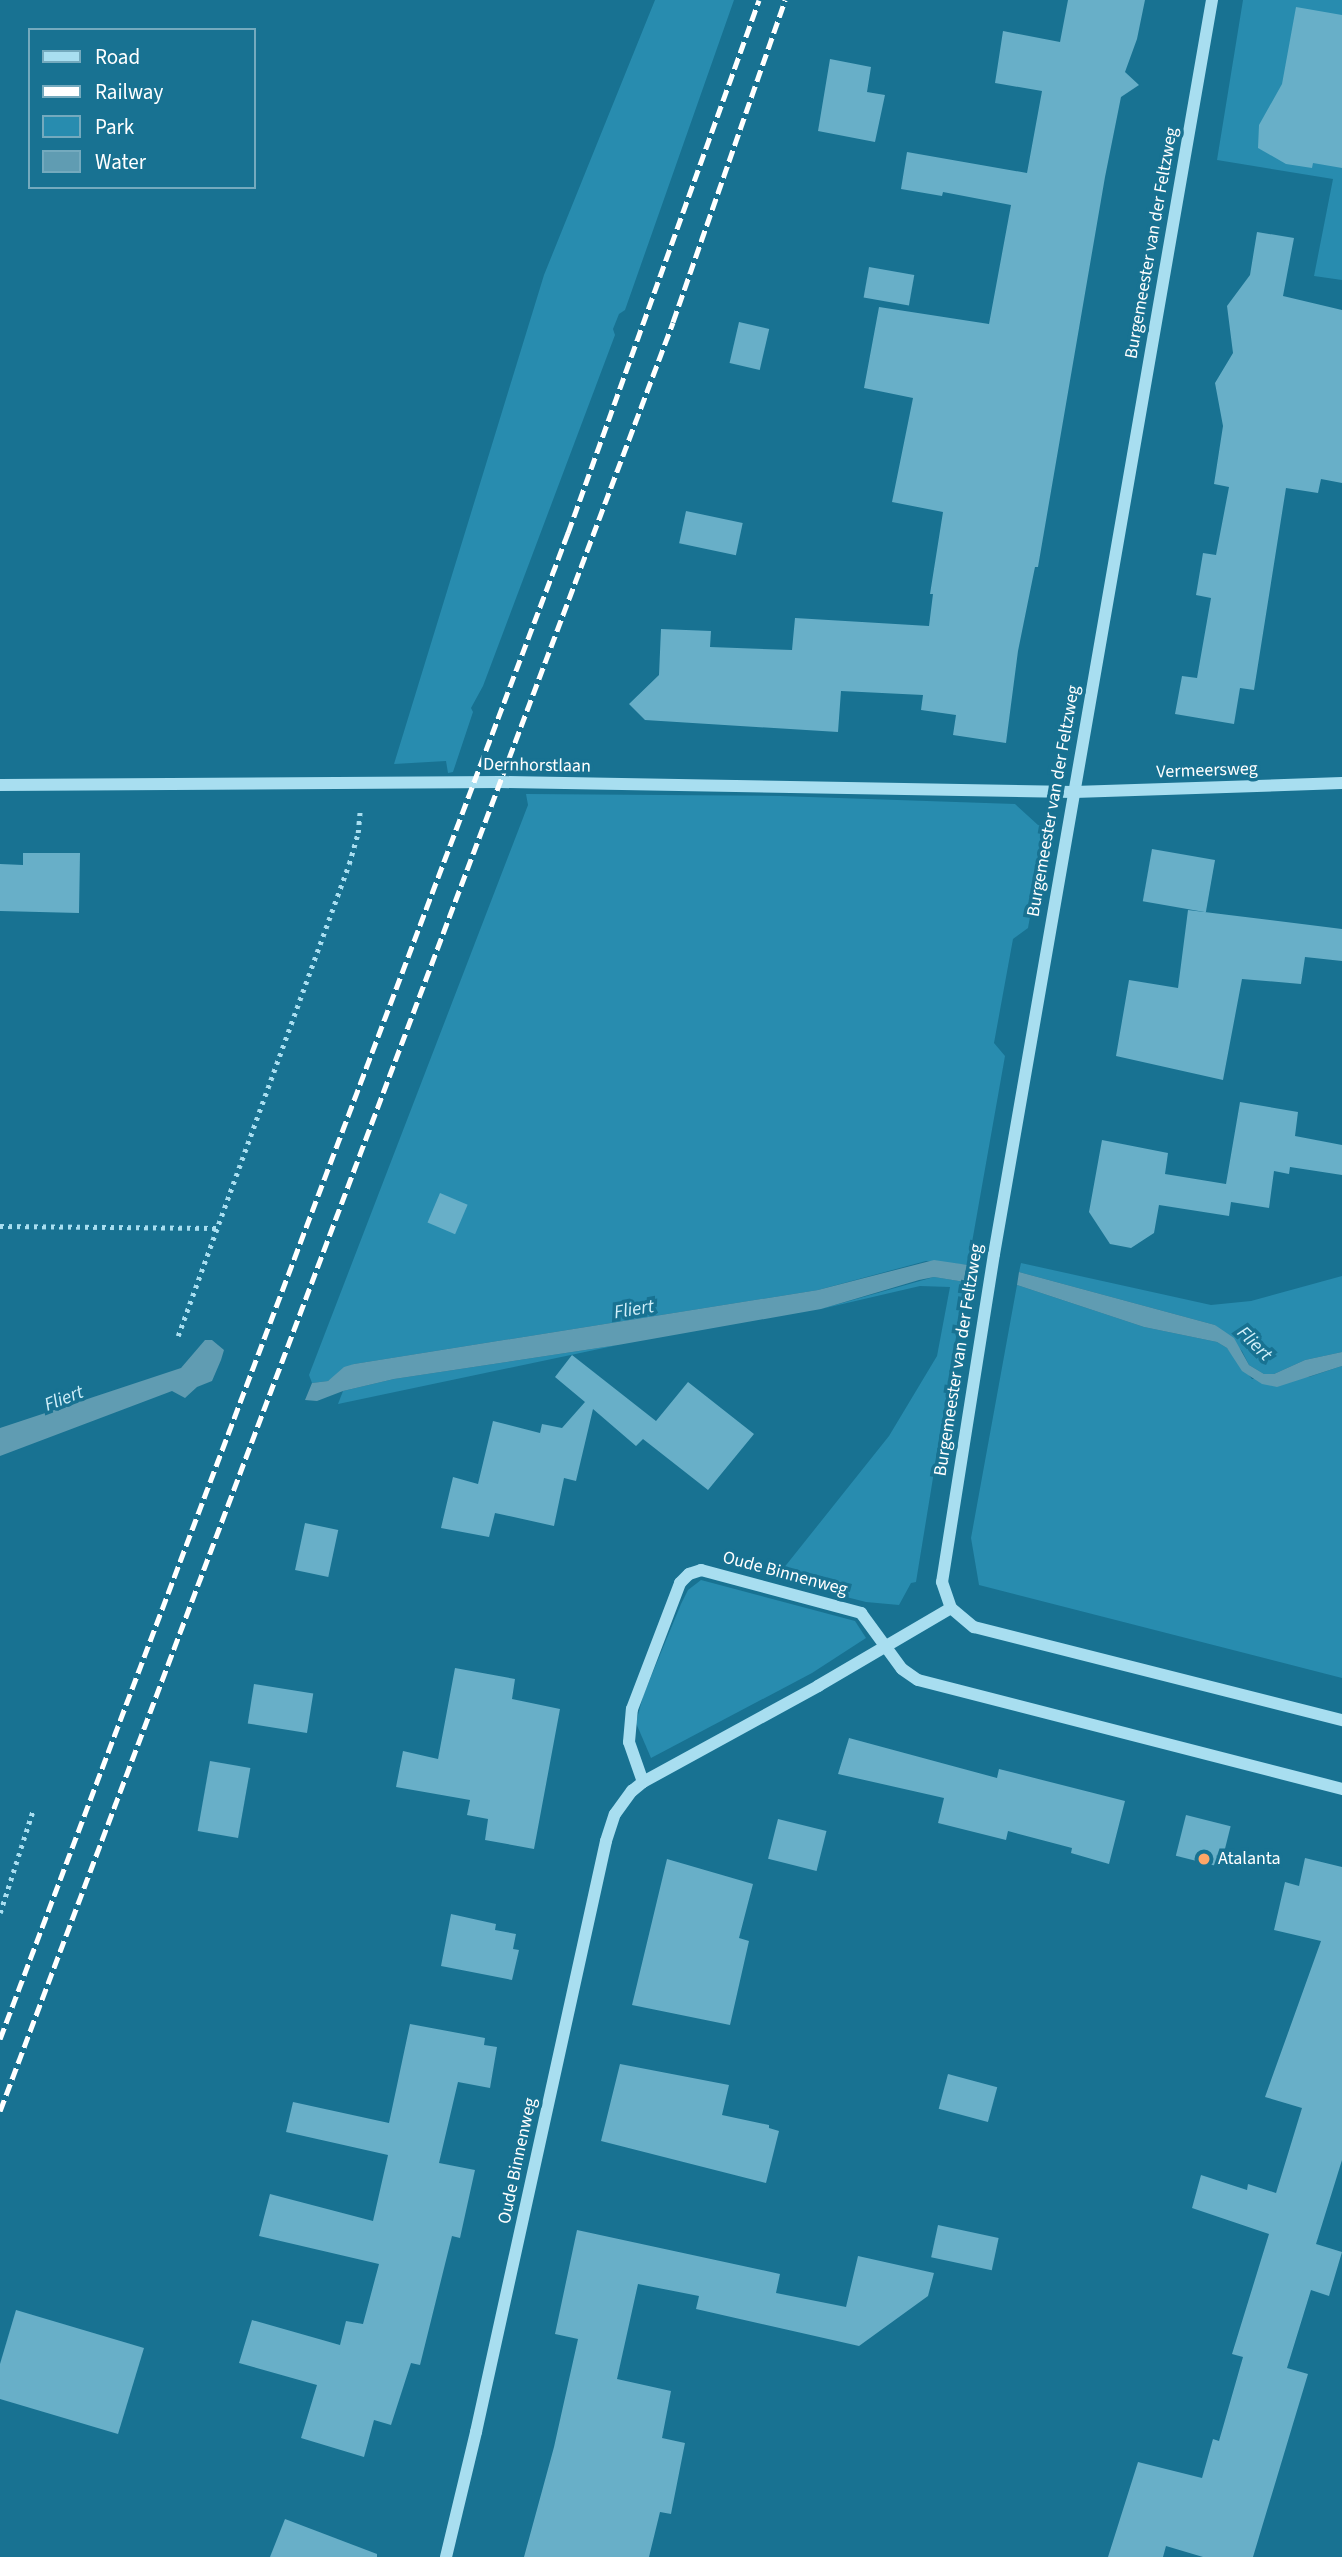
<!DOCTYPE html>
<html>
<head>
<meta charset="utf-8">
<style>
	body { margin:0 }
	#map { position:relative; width:1342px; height:2557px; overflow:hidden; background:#187292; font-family:"Source Sans 3",sans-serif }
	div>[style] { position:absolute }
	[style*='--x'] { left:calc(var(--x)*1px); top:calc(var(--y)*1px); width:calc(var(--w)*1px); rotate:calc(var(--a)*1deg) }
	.green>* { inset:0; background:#288caf }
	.water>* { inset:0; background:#609cb2 }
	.building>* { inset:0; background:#68afc8; transform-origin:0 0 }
	.path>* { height:4.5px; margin-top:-2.25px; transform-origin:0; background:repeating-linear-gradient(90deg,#a8def0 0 3.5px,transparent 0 8.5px) }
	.minor>* { height:12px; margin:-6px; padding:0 6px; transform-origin:6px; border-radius:6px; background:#a8def0 }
	.rail>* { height:5px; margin-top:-2.5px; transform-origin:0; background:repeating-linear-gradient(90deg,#fff 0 12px,transparent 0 17px) }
	.dots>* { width:19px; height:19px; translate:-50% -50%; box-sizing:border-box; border:4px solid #187292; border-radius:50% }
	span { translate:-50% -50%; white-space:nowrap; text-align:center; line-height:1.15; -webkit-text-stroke:7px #187292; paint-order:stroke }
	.street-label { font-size:18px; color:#fff }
	.poi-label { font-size:18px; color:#fff }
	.left { translate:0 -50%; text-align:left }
	.water-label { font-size:19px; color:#d2f0fa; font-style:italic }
	.legend { position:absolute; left:28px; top:28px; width:228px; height:161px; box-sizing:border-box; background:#187292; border:2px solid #74aabe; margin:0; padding:9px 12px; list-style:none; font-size:21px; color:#fff }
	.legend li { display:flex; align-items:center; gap:14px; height:35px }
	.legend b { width:35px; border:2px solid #74aabe }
</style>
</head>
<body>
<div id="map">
	<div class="green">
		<i style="clip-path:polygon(655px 0,734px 0,625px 310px,619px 314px,613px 329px,615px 335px,483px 686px,471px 708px,473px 712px,453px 772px,448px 773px,446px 761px,394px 764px,544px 275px)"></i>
		<i style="clip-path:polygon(1243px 0,1342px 0,1342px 280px,1314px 276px,1333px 179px,1217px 160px)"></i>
		<i style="clip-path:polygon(526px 794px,780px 796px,1015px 804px,1038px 825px,1046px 827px,1028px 928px,1013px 939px,994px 1043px,1005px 1056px,968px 1265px,926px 1261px,818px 1290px,354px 1364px,328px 1381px,312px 1383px,309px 1375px,528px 805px)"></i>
		<i style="clip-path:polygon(1021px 1263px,1211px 1305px,1251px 1301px,1342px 1276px,1342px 1352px,1305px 1360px,1274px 1374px,1264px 1374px,1249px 1365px,1242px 1351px,1215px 1325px,1019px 1272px)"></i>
		<i style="clip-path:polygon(934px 1277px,965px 1282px,916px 1582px,911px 1583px,899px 1605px,866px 1602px,775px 1579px,889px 1436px,937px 1356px,950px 1287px,920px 1286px,821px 1309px)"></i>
		<i style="clip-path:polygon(1017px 1285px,1144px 1327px,1217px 1342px,1227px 1348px,1252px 1379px,1309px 1377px,1342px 1366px,1342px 1678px,979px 1585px,971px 1538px)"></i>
		<i style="clip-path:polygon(618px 1345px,338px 1404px,343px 1391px,394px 1379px)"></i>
		<i style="clip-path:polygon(701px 1580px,855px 1621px,866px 1638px,812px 1673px,651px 1758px,636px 1723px,643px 1696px,681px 1604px,688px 1590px)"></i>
	</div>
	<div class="water">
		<i style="clip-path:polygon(934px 1260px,968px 1265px,965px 1282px,934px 1277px,919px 1280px,821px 1309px,618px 1345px,394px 1379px,343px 1391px,317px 1401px,305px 1400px,312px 1383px,328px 1381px,344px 1367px,354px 1364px,818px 1290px)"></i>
		<i style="clip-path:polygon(1019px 1272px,1215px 1325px,1234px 1338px,1249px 1365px,1264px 1374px,1274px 1374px,1305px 1360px,1342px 1352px,1342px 1366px,1277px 1387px,1262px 1384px,1242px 1371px,1227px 1348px,1217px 1342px,1144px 1327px,1017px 1285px)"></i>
		<i style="clip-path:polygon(205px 1340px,212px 1340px,224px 1350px,221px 1360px,212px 1381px,197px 1387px,185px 1398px,172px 1391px,0 1456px,0 1428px,181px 1368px)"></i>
	</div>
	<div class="building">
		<i style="clip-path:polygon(1068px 0,1145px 0,1137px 39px,1125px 72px,1139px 85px,1121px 97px,1105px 177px,1038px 567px,1035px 567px,1018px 651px,1006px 743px,953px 735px,956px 715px,921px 710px,923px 695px,841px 691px,838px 732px,645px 720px,629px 704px,659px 675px,661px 629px,711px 631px,710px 647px,792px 650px,795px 618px,929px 626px,933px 594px,930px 594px,943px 512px,892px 502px,913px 398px,864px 388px,879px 307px,989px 324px,1011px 205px,943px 192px,942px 196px,901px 189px,907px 152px,1027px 173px,1042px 91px,995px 83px,1003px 31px,1060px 42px)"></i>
		<i style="clip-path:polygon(1296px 7px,1342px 15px,1342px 168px,1313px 163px,1312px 168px,1286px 164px,1258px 148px,1259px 125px,1282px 84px)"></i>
		<i style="clip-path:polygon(830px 59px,871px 67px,867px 92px,885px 95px,875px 142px,818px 131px)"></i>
		<i style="clip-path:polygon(1257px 232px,1294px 238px,1283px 296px,1342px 310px,1342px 483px,1321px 479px,1318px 493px,1286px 488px,1254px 690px,1240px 688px,1234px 724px,1175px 714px,1182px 676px,1197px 678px,1211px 598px,1196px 595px,1203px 553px,1216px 555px,1229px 487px,1214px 484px,1223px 426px,1215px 383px,1233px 353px,1227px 306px,1250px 275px)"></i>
		<i style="left:869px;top:267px;width:46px;height:31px;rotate:10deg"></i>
		<i style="left:739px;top:322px;width:31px;height:42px;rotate:13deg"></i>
		<i style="left:686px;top:511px;width:58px;height:33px;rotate:12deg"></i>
		<i style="left:1152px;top:849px;width:64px;height:53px;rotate:10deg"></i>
		<i style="clip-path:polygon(23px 853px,80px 853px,79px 913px,0 911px,0 864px,23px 865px)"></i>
		<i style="clip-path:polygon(1188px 910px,1342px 929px,1342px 961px,1305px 957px,1301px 984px,1242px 979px,1223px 1080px,1116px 1056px,1129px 980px,1178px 988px)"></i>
		<i style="clip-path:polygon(1240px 1102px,1298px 1112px,1295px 1136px,1342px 1145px,1342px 1175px,1290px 1167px,1289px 1174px,1274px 1171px,1269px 1208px,1231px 1202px,1229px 1216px,1159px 1205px,1154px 1233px,1131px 1248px,1110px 1244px,1089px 1212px,1102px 1140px,1168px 1153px,1165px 1174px,1226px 1184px)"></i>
		<i style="left:440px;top:1193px;width:30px;height:32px;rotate:23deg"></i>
		<i style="clip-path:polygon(572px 1355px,656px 1421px,688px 1382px,754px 1434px,708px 1490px,643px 1439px,636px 1446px,593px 1409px,576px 1481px,564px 1478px,554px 1526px,495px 1513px,489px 1537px,441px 1528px,453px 1477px,478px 1484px,493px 1421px,540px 1433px,542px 1424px,562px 1428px,585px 1402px,555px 1377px)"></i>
		<i style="left:305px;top:1523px;width:34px;height:48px;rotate:12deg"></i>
		<i style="clip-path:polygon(455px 1668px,515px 1679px,512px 1699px,560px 1709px,534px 1849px,485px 1840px,488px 1819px,467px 1815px,470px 1800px,396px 1787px,403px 1751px,438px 1759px)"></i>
		<i style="left:254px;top:1684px;width:60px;height:40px;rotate:9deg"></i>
		<i style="clip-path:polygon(849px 1738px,997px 1778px,999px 1769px,1125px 1801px,1109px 1864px,1071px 1853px,1072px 1848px,1008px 1831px,1006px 1840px,938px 1823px,944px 1798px,838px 1774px)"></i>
		<i style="left:210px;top:1761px;width:41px;height:71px;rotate:10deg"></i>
		<i style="left:1186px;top:1815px;width:46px;height:42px;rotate:14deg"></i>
		<i style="left:778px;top:1819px;width:50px;height:41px;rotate:14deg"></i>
		<i style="clip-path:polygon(1305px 1858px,1342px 1867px,1342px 2160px,1316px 2244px,1342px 2252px,1329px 2296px,1311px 2290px,1287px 2368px,1308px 2374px,1253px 2557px,1203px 2557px,1166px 2546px,1163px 2557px,1108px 2557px,1138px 2462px,1202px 2478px,1213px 2439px,1219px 2441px,1243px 2357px,1232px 2354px,1269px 2234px,1192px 2208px,1201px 2175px,1247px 2190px,1248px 2184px,1276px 2193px,1302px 2108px,1265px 2097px,1321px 1941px,1274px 1930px,1285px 1882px,1299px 1886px)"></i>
		<i style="clip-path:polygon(667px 1859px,753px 1884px,739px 1938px,749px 1941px,730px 2025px,632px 2005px)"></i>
		<i style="clip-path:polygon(451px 1914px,496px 1924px,495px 1930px,516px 1934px,513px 1949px,519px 1950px,512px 1980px,441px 1966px)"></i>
		<i style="clip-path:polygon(410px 2024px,485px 2038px,484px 2045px,497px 2047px,490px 2088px,458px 2082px,439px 2163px,475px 2170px,460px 2238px,452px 2236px,420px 2365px,411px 2363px,391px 2425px,374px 2420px,364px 2457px,301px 2438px,317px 2385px,239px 2363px,252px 2320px,340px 2345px,346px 2321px,363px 2324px,379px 2264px,259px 2236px,270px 2194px,373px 2221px,388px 2155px,286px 2132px,293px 2102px,389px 2123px)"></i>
		<i style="clip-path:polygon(620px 2064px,729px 2085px,722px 2115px,769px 2125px,769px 2128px,779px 2131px,766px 2183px,601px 2141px)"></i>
		<i style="left:948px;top:2074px;width:51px;height:36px;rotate:15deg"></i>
		<i style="left:938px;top:2225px;width:62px;height:33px;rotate:12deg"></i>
		<i style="clip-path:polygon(577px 2230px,780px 2274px,776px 2293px,846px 2307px,858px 2256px,934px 2273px,928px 2296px,859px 2346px,696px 2309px,699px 2296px,638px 2284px,617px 2379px,671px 2391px,662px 2438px,685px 2443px,671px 2514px,660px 2512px,649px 2557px,524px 2557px,554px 2447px,578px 2339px,555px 2334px)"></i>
		<i style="clip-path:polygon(16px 2310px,144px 2348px,118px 2434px,0 2399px,0 2364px)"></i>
		<i style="clip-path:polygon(285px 2519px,377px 2554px,377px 2557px,270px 2557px)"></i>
	</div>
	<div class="path">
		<i style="--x:0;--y:1226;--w:217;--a:0.5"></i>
		<i style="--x:178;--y:1336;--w:502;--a:-70.09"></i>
		<i style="--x:349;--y:864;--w:32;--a:-74"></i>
		<i style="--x:358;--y:833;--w:25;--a:-85"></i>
		<i style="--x:0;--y:1913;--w:108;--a:-72.2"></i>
	</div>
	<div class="minor">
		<i style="--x:1212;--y:0;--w:1273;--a:99.86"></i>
		<i style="--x:994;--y:1254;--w:332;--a:99"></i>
		<i style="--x:942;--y:1582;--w:28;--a:71"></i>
		<i style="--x:951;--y:1608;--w:30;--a:40"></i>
		<i style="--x:974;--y:1627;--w:380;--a:14.2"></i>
		<i style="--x:0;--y:785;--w:501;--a:-0.34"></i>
		<i style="--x:501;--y:782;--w:573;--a:1"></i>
		<i style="--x:1074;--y:792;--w:268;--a:-1.9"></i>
		<i style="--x:643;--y:1782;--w:42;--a:-109.3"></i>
		<i style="--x:629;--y:1742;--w:33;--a:-85"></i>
		<i style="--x:632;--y:1709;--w:135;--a:-69.1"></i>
		<i style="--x:680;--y:1583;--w:13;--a:-45"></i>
		<i style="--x:689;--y:1574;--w:13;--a:-18"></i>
		<i style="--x:701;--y:1570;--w:166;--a:15"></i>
		<i style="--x:861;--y:1613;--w:69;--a:53.8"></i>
		<i style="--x:902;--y:1669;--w:19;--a:35"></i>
		<i style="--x:918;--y:1680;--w:438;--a:14.4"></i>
		<i style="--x:446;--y:2557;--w:129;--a:-76.5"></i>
		<i style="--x:476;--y:2432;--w:605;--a:-77.59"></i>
		<i style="--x:606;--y:1841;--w:28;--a:-72"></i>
		<i style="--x:615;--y:1814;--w:29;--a:-54"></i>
		<i style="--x:632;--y:1791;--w:14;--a:-39"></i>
		<i style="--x:643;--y:1782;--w:200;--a:-28.7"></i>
		<i style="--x:818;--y:1686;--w:154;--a:-30.4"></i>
	</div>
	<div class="rail">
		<i style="--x:0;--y:2039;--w:1610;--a:-69.34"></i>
		<i style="--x:568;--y:533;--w:566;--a:-70.28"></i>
		<i style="--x:0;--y:2111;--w:1911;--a:-69.38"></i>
		<i style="--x:673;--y:322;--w:341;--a:-70.8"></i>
	</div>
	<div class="dots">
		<i style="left:1204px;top:1859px;background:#ffa667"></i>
	</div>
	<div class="street-label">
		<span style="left:1152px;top:243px;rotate:-80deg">Burgemeester van der Feltzweg</span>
		<span style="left:537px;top:766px;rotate:1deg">Dernhorstlaan</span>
		<span style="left:1207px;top:771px;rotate:-2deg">Vermeersweg</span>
		<span style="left:1054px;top:801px;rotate:-80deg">Burgemeester van der Feltzweg</span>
		<span style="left:959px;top:1360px;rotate:-81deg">Burgemeester van der Feltzweg</span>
		<span style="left:785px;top:1574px;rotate:15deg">Oude Binnenweg</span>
		<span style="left:518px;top:2161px;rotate:-78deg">Oude Binnenweg</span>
	</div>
	<div class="poi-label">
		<span class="left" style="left:1218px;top:1859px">Atalanta</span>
	</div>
	<div class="water-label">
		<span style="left:634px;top:1310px;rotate:-9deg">Fliert</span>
		<span style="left:1254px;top:1344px;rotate:45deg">Fliert</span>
		<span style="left:64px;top:1399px;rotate:-21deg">Fliert</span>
	</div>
	<ul class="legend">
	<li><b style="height:9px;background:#a8def0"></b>Road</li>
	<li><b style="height:9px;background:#fff"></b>Railway</li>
	<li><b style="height:19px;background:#288caf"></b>Park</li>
	<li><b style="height:19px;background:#609cb2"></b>Water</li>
	</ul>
</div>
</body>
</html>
